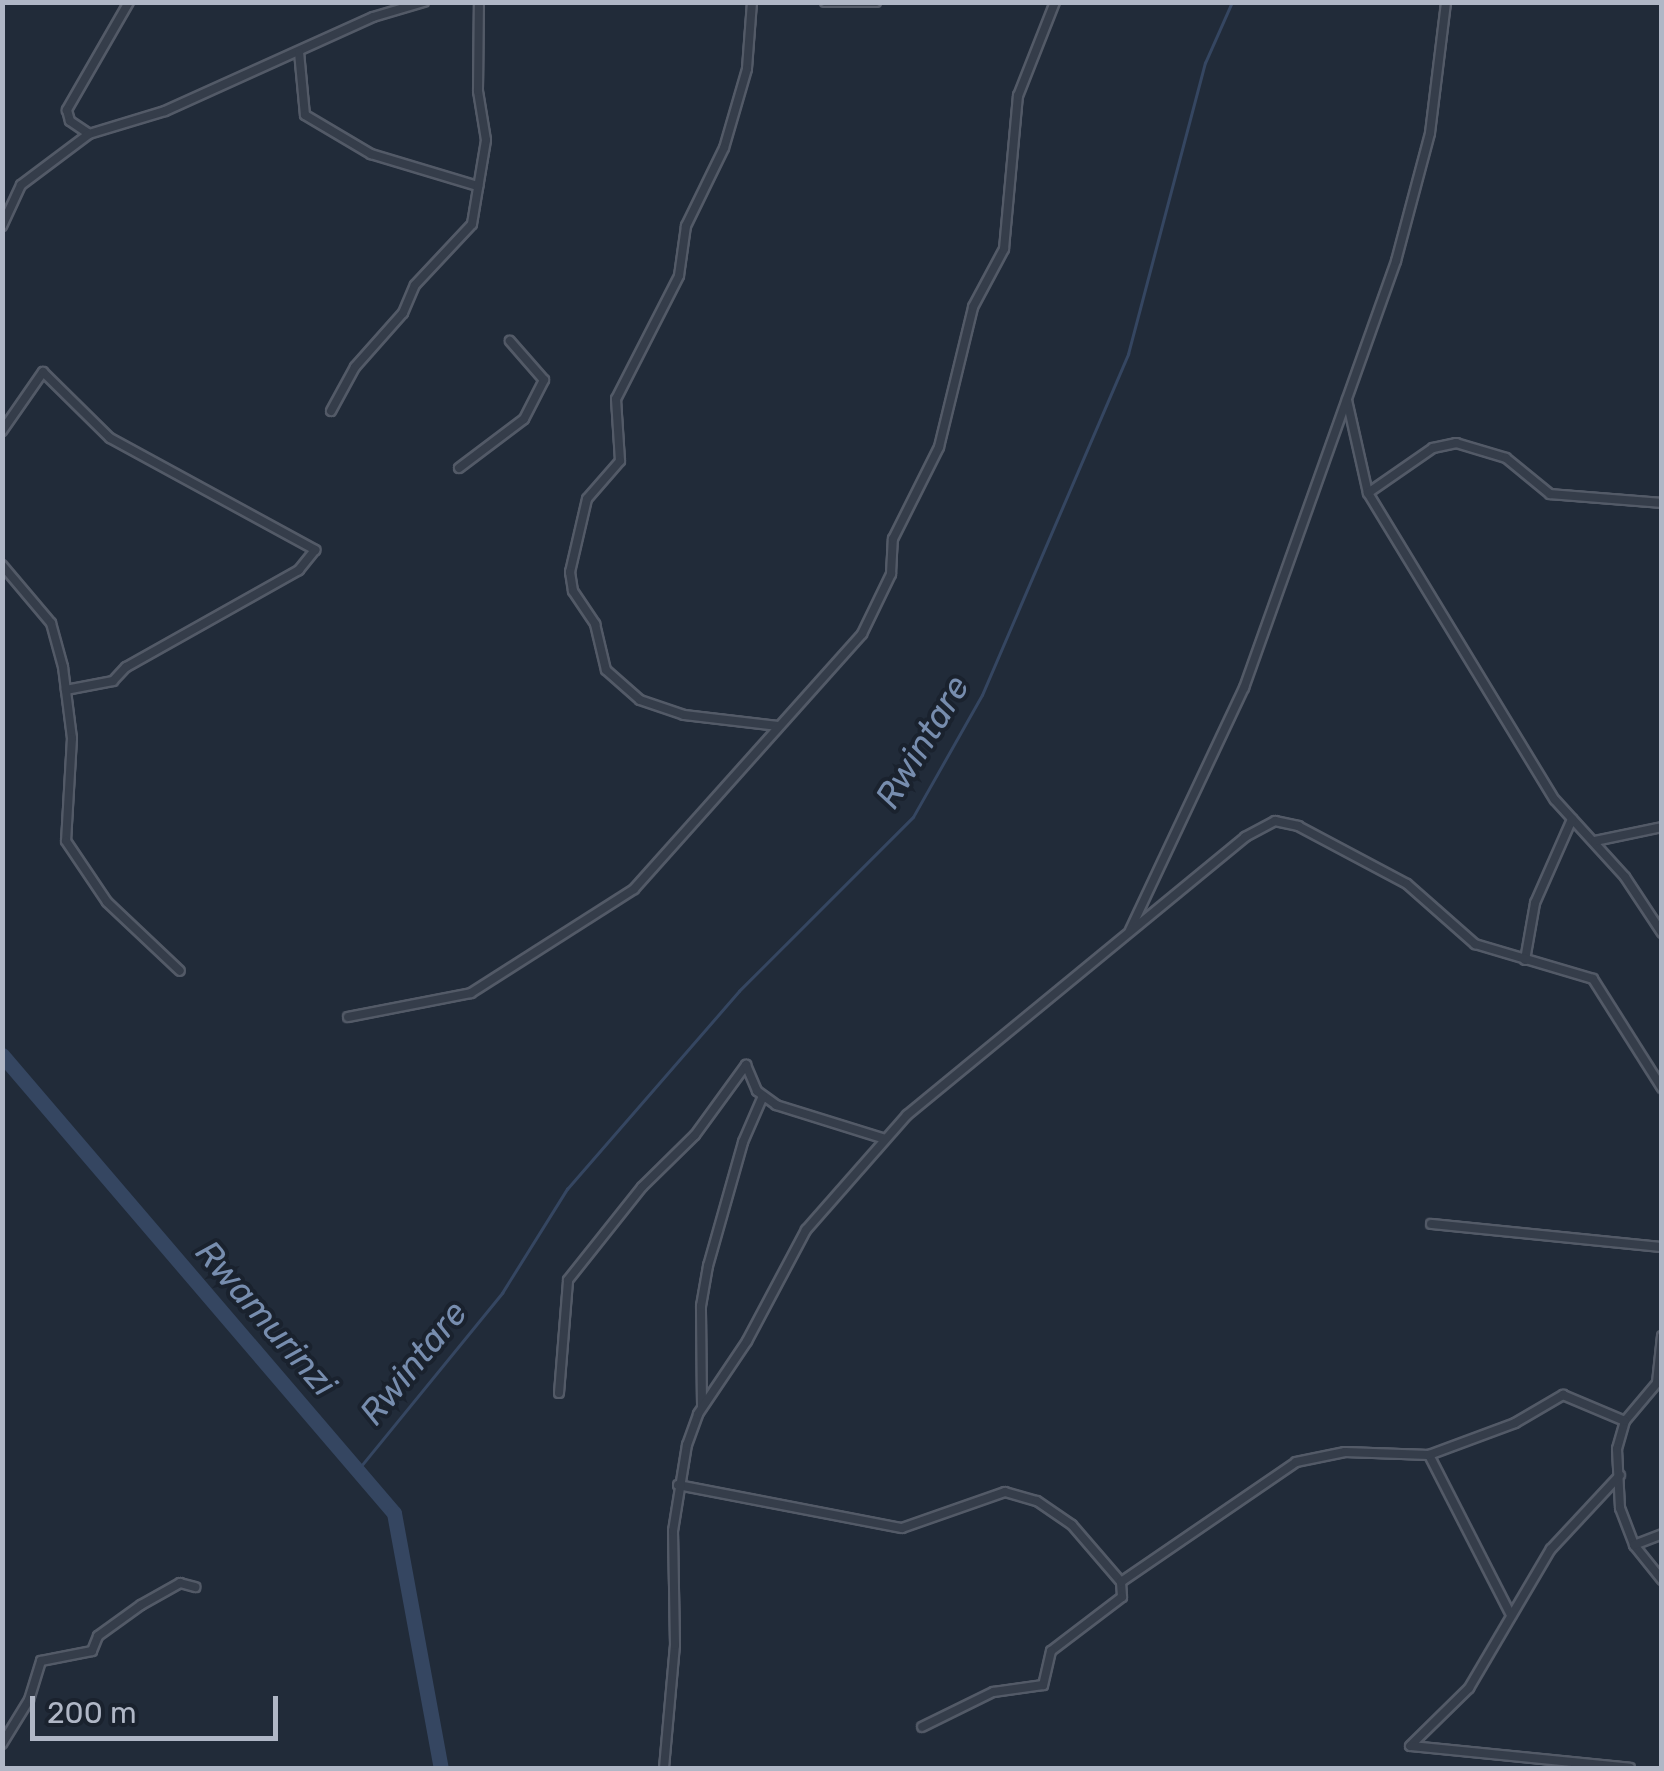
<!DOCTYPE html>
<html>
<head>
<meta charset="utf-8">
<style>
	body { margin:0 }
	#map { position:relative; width:1664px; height:1771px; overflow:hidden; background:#212b39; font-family:Rubik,sans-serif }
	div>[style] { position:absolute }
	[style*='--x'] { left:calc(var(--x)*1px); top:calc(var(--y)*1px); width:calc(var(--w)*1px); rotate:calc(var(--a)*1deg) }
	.stream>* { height:2.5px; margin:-1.25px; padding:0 1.25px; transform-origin:1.25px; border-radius:1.25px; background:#354661 }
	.river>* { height:15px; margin:-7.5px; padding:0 7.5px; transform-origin:7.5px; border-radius:7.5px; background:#354661 }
	.roads { filter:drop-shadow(2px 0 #535a67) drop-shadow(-2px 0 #535a67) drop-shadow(0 2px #535a67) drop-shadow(0 -2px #535a67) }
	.minor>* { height:8px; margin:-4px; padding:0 4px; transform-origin:4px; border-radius:4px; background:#353d4a }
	span { translate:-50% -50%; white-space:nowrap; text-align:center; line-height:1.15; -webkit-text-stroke:8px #1a222e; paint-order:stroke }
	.water-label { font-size:35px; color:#778dae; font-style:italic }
	.frame { position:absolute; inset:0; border:5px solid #b0b7c6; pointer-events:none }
	.scale { position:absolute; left:30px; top:1696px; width:248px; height:45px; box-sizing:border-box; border:5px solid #b0b7c6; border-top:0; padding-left:12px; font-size:30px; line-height:35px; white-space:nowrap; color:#b0b7c6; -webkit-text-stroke:8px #1a222e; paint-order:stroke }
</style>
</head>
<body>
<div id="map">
	<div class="stream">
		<i style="--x:357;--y:1471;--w:230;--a:-50.8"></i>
		<i style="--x:502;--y:1293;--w:123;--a:-58"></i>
		<i style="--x:567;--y:1189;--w:262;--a:-49"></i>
		<i style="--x:739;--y:991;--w:246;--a:-45"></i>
		<i style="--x:913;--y:817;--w:140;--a:-60.5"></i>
		<i style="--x:982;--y:695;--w:371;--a:-66.8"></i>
		<i style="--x:1128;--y:354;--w:301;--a:-75.2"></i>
		<i style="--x:1205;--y:63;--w:67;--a:-66.1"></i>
	</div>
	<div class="river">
		<i style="--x:2;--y:1055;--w:603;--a:49.44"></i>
		<i style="--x:394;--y:1513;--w:259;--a:79.6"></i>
	</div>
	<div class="roads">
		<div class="minor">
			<i style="--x:129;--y:2;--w:125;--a:119.9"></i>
			<i style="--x:67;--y:110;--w:11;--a:75"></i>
			<i style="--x:70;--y:121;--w:23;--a:34"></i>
			<i style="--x:89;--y:134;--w:79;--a:-16.8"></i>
			<i style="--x:165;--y:111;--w:228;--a:-24.3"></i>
			<i style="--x:373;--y:17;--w:53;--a:-16.4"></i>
			<i style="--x:752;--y:2;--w:67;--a:94.3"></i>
			<i style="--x:747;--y:69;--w:82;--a:106.2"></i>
			<i style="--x:724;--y:148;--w:87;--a:116"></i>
			<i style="--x:686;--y:226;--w:50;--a:98"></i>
			<i style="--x:679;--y:276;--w:138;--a:117.1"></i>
			<i style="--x:616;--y:399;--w:62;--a:86.3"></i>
			<i style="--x:620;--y:461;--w:50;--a:131"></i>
			<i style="--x:587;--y:499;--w:75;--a:103.1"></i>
			<i style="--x:570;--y:572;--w:19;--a:81"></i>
			<i style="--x:573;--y:591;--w:40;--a:56"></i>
			<i style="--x:595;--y:624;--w:47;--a:76.6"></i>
			<i style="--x:606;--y:670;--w:45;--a:41.4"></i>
			<i style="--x:640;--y:700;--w:46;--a:18.8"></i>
			<i style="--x:684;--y:715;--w:95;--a:6.7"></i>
			<i style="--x:825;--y:2;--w:51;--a:0"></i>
			<i style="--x:299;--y:52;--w:63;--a:84.6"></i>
			<i style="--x:305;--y:115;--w:77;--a:30.6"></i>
			<i style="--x:371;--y:154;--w:112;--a:16.7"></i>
			<i style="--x:2;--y:226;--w:45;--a:-65.1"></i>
			<i style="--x:21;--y:185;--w:85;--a:-36.9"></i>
			<i style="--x:1347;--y:400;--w:95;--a:77.3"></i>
			<i style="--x:1368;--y:493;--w:359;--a:58.7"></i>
			<i style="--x:1555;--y:800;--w:104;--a:47.7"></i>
			<i style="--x:1625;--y:877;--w:67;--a:56.5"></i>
			<i style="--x:331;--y:411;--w:50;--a:-61.4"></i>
			<i style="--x:355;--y:367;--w:72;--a:-48.4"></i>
			<i style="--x:403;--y:313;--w:30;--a:-67"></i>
			<i style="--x:415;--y:285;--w:83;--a:-46.9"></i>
			<i style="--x:472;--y:224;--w:85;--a:-80.5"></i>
			<i style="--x:486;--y:140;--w:50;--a:-99.3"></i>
			<i style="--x:478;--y:91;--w:89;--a:-89.4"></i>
			<i style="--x:2;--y:431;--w:72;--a:-55.2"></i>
			<i style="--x:43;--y:372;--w:94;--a:44.6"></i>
			<i style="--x:110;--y:438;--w:234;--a:28.6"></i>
			<i style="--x:315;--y:550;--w:26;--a:129"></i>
			<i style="--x:299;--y:570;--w:198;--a:150.7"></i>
			<i style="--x:126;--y:667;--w:19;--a:133"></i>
			<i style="--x:113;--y:681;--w:48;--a:169.2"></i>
			<i style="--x:459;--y:468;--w:81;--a:-37"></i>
			<i style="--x:524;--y:419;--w:44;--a:-62.9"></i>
			<i style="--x:544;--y:380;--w:52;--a:-131.1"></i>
			<i style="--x:1368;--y:493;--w:79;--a:-34.7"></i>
			<i style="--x:1433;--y:448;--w:24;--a:-12"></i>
			<i style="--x:1456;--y:443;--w:52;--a:16.7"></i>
			<i style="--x:1506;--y:458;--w:57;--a:39.3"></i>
			<i style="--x:1550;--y:494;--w:112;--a:4.6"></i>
			<i style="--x:2;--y:565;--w:76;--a:49.8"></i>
			<i style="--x:51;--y:623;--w:46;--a:74.7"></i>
			<i style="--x:63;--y:667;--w:72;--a:82.8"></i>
			<i style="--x:72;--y:738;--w:103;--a:93.3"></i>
			<i style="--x:66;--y:841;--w:73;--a:56.1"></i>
			<i style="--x:107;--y:902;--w:100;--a:43.4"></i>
			<i style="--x:1595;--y:841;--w:68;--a:-11.8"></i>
			<i style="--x:1130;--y:930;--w:268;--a:-64.8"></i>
			<i style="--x:1244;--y:688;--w:453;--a:-70.4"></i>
			<i style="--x:1396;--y:261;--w:132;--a:-75.1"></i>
			<i style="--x:1430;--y:133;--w:132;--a:-83"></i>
			<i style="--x:1525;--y:960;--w:58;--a:-80"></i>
			<i style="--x:1535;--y:903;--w:92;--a:-66.2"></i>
			<i style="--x:348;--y:1017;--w:125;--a:-11"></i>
			<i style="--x:471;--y:993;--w:193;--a:-32.5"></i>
			<i style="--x:634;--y:889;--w:342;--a:-48.2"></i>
			<i style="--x:862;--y:634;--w:67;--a:-64.2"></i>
			<i style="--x:891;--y:574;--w:35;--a:-87"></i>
			<i style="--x:893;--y:539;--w:103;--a:-63.4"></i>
			<i style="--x:939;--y:447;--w:144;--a:-76.3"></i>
			<i style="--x:973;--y:307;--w:66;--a:-61.9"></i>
			<i style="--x:1004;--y:249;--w:154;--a:-84.8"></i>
			<i style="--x:1018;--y:96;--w:101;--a:-68.5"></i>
			<i style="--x:1431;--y:1224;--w:232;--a:5.7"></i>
			<i style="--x:1662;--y:1336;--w:47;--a:96.1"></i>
			<i style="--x:1657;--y:1383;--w:50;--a:130.1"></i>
			<i style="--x:1625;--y:1421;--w:29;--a:106"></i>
			<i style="--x:1617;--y:1449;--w:59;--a:87.1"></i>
			<i style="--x:1620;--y:1508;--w:40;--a:69"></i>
			<i style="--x:1634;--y:1545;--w:45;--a:51.3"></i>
			<i style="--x:559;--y:1393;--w:113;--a:-85.4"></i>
			<i style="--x:568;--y:1280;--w:119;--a:-51.5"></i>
			<i style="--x:642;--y:1187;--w:74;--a:-44.5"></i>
			<i style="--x:695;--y:1135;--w:87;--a:-53.9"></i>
			<i style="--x:746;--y:1065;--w:28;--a:67"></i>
			<i style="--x:757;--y:1091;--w:24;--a:36"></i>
			<i style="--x:776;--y:1105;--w:114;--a:17.3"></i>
			<i style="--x:702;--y:1406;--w:100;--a:-90.6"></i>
			<i style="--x:701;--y:1306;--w:41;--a:-80.1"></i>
			<i style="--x:708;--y:1266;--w:129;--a:-74.2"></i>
			<i style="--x:743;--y:1142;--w:50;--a:-66.5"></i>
			<i style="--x:1429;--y:1455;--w:180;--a:62.9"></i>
			<i style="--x:678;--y:1485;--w:228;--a:10.9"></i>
			<i style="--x:902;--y:1528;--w:109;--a:-19.3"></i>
			<i style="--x:1005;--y:1492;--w:33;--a:16"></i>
			<i style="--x:1037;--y:1501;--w:42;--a:34.4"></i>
			<i style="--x:1072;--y:1525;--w:75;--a:49.3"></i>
			<i style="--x:1121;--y:1582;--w:15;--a:86"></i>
			<i style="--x:1122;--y:1597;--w:89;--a:142.7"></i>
			<i style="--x:1051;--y:1651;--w:35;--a:103"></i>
			<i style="--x:1043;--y:1685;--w:50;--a:172"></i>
			<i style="--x:993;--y:1692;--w:79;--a:153.8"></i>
			<i style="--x:1634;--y:1545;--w:30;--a:-21"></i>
			<i style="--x:1121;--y:1582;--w:212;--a:-34.4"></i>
			<i style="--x:1296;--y:1462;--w:50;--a:-11.5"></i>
			<i style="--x:1345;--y:1452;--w:84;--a:2"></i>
			<i style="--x:1429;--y:1455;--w:92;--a:-20.4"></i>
			<i style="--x:1515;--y:1423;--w:56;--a:-30.3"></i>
			<i style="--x:1563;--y:1395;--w:67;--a:22.8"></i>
			<i style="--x:2;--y:1744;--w:52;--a:-58.5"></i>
			<i style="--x:29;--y:1700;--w:41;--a:-72.9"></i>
			<i style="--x:41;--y:1661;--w:52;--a:-11.1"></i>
			<i style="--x:92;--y:1651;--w:16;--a:-68"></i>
			<i style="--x:98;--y:1636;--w:53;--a:-35.8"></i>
			<i style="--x:141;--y:1605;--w:45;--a:-29.4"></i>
			<i style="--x:180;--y:1583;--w:16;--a:15"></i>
			<i style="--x:1410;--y:1746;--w:83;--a:-44.5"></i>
			<i style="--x:1469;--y:1688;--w:161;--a:-59.5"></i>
			<i style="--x:1551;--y:1549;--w:101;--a:-47"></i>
			<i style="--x:1411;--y:1746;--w:220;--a:5.7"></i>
			<i style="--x:664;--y:1768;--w:123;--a:-84.9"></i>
			<i style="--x:675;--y:1645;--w:114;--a:-91"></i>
			<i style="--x:673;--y:1531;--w:87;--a:-80.8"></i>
			<i style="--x:687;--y:1445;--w:33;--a:-70"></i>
			<i style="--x:698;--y:1414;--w:88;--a:-56.1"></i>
			<i style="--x:747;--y:1341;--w:126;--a:-62"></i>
			<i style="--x:806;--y:1230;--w:153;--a:-48.7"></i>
			<i style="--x:907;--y:1115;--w:438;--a:-39.4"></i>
			<i style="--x:1245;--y:837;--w:34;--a:-28"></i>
			<i style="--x:1275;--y:821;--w:24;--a:12"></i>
			<i style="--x:1298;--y:826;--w:123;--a:28"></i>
			<i style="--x:1407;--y:884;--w:91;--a:41.4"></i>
			<i style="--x:1475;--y:944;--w:123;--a:16.5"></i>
			<i style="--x:1593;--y:979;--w:129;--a:57.7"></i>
		</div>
	</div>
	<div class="water-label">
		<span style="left:922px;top:742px;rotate:-59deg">Rwintare</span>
		<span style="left:266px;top:1318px;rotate:49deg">Rwamurinzi</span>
		<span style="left:413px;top:1363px;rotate:-51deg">Rwintare</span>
	</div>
	<div class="frame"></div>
	<div class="scale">200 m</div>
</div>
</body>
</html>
